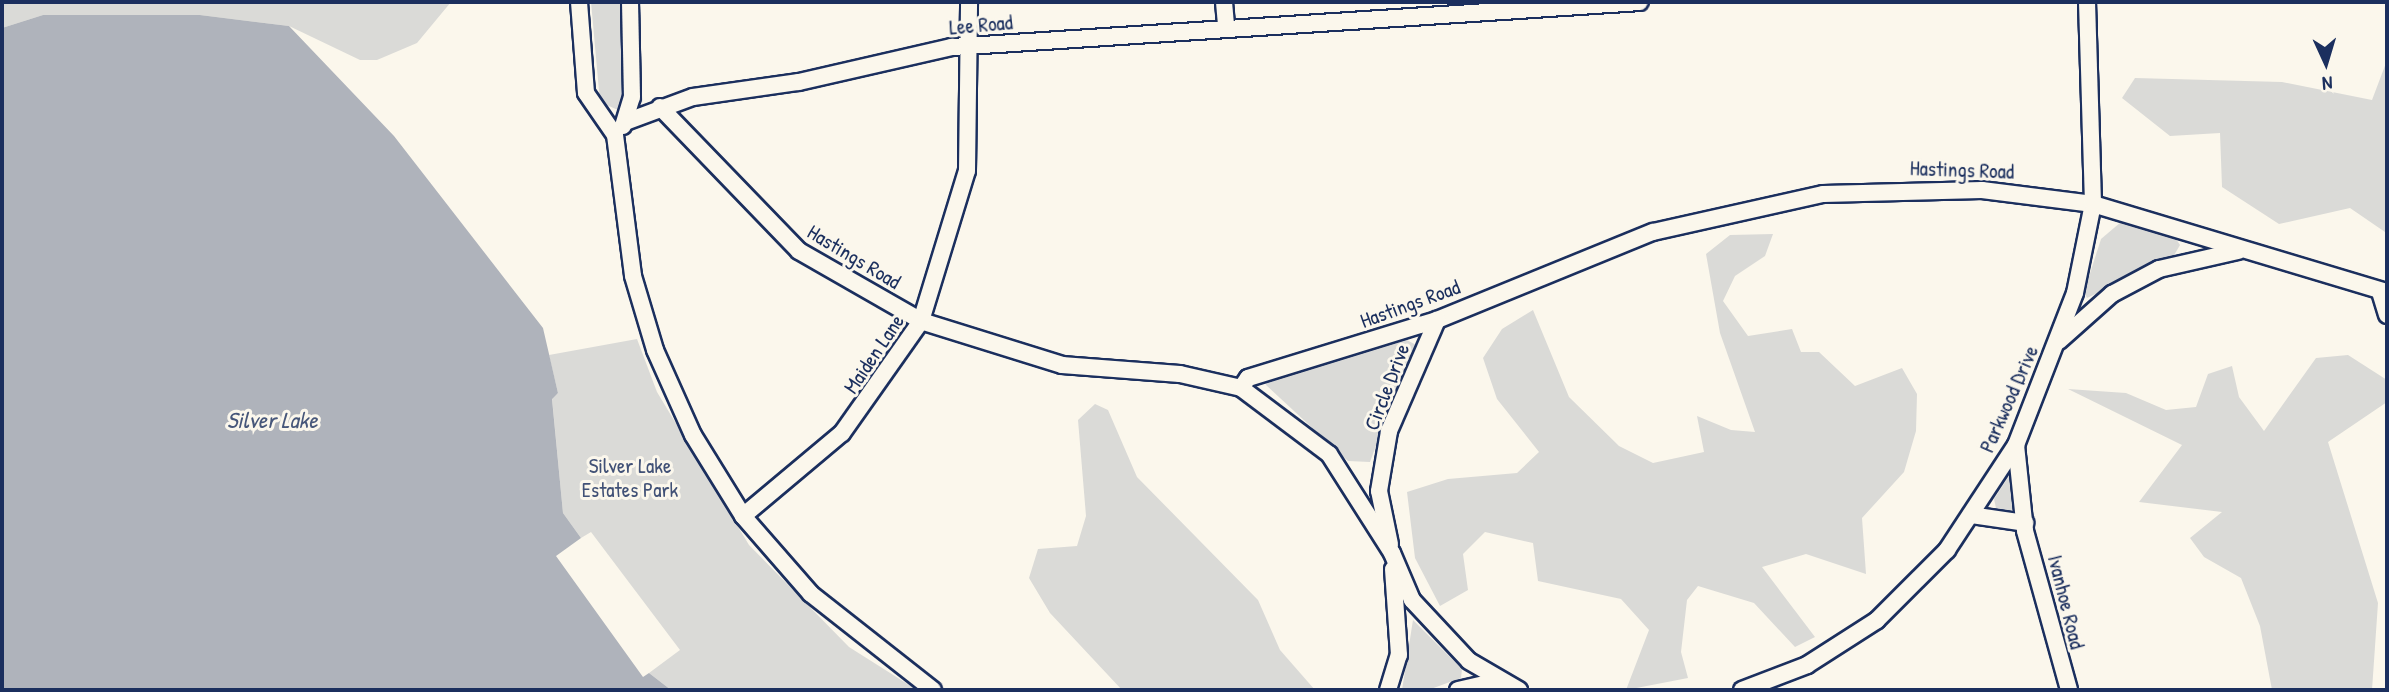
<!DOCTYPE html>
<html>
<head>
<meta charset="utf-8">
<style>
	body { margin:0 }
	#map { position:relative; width:2389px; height:692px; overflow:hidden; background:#fbf7ec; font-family:"Patrick Hand",sans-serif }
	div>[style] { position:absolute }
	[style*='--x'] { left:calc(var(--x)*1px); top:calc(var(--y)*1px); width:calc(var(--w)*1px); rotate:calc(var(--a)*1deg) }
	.green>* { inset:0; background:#dadad7 }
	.water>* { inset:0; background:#afb3bb }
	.roads { filter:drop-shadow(2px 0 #1b2f5e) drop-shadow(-2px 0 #1b2f5e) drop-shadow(0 2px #1b2f5e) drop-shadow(0 -2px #1b2f5e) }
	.minor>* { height:16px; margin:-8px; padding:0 8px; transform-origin:8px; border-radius:8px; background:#fbf7ec }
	span { translate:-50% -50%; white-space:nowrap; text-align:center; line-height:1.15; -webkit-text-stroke:6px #fbf7ec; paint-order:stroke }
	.street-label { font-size:21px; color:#1b2f5e }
	.park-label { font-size:21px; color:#415176 }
	.water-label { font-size:23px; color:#47577a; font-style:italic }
	.frame { position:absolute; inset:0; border:4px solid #1b2f5e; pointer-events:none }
	.north { position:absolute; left:2291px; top:28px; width:70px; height:70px; -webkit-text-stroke:5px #fbf7ec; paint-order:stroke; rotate:176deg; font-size:19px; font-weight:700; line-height:28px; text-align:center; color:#1b2f5e }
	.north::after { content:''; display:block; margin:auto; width:24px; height:32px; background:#1b2f5e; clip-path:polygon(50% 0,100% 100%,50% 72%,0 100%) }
</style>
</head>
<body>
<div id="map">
	<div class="green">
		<i style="clip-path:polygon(2px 2px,451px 2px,417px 43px,377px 60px,360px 60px,289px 26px,200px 15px,43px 15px,2px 28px)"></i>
		<i style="clip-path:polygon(591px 2px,621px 2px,628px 98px,618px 110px,600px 102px)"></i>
		<i style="clip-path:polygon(2386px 63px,2385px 232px,2350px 208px,2279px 224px,2222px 187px,2220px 133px,2170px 136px,2122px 98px,2135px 78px,2282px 82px,2372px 100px)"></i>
		<i style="clip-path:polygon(2121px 222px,2174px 236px,2180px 245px,2173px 257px,2087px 298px,2084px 292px,2101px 239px)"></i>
		<i style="clip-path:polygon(1773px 234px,1765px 256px,1735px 276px,1723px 301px,1748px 336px,1792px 329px,1801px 352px,1819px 352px,1855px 386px,1902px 368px,1917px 394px,1916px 431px,1904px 472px,1862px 518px,1866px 574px,1806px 554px,1762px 567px,1815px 637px,1795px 647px,1754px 603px,1698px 586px,1687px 600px,1681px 652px,1688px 678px,1626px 690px,1649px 630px,1621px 599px,1538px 581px,1533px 543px,1485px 532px,1463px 554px,1468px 590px,1440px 606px,1415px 558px,1407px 492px,1448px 479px,1517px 473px,1539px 452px,1497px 399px,1483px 358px,1502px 329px,1533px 310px,1569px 397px,1619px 446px,1653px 463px,1704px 452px,1697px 416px,1731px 430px,1755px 432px,1720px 333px,1706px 254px,1730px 235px)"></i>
		<i style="clip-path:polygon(637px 339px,657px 392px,749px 545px,849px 647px,917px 690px,671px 690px,649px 673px,680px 650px,591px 532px,581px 538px,563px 513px,552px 398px,558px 393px,549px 355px)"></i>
		<i style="clip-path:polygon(1405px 339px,1418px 346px,1416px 359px,1398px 386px,1370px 462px,1348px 461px,1266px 385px,1267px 379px)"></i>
		<i style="clip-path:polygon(2348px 355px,2387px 380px,2387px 402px,2328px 442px,2378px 603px,2372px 690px,2272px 690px,2260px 626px,2241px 578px,2204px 557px,2190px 538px,2222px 512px,2139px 502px,2182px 445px,2068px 389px,2126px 393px,2166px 410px,2196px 407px,2208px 374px,2232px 366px,2239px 397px,2264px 431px,2316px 358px)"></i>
		<i style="clip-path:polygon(1095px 404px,1108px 410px,1137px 477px,1258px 600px,1280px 650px,1315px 690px,1122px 690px,1050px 613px,1029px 578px,1038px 549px,1077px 546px,1086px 516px,1078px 420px)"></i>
		<i style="clip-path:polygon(2011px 473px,2015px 509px,2006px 511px,1996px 508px,1994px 499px)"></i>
		<i style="clip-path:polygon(1413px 620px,1462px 669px,1461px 678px,1428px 690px,1402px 690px)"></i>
	</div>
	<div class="water">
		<i style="clip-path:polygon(43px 15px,200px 15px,289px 26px,394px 136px,543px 328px,558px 393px,552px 399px,563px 513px,581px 538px,556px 556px,643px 677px,649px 673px,671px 690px,2px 690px,2px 28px)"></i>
	</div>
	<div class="roads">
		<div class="minor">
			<i style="--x:579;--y:2;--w:91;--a:85.6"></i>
			<i style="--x:586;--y:93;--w:51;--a:55.4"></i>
			<i style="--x:615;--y:135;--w:142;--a:82.7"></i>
			<i style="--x:633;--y:276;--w:77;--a:73.4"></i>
			<i style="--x:655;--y:350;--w:93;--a:65.9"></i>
			<i style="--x:693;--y:435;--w:95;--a:58.3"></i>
			<i style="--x:743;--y:516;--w:103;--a:48.9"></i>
			<i style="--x:811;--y:594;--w:155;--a:38.2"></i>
			<i style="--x:1224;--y:2;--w:25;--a:85"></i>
			<i style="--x:660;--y:107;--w:200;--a:46"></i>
			<i style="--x:799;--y:251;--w:141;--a:29.8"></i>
			<i style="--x:921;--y:321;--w:148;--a:17.3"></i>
			<i style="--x:1062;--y:365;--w:118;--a:4.4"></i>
			<i style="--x:1180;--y:374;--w:63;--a:12.9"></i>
			<i style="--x:1241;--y:388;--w:12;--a:-55"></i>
			<i style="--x:1248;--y:378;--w:198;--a:-17.1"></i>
			<i style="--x:1437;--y:320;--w:233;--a:-22.2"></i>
			<i style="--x:1653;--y:232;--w:174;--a:-12.6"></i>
			<i style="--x:1823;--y:194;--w:159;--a:-1.4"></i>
			<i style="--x:1982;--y:190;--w:112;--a:7.2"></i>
			<i style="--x:2093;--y:204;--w:307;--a:16.7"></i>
			<i style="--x:628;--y:121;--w:69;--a:-20.3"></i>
			<i style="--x:693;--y:97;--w:107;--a:-8.1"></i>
			<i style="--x:799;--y:82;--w:157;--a:-12.9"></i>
			<i style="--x:952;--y:47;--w:689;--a:-3.74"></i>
			<i style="--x:623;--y:126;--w:30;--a:-73"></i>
			<i style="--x:632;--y:97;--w:95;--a:-91.2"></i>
			<i style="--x:2380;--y:292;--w:24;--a:73"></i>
			<i style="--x:2059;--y:341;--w:71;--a:-41.6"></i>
			<i style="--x:2112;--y:294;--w:53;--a:-28"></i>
			<i style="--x:2159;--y:269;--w:81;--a:-12.8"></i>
			<i style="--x:1241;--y:388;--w:110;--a:36.9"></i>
			<i style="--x:1329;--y:454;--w:117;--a:57.5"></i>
			<i style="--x:1392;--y:553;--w:51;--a:66.9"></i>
			<i style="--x:1412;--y:600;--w:83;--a:46.9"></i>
			<i style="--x:1469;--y:661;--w:58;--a:30.1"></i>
			<i style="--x:2016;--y:445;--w:86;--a:84"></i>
			<i style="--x:2025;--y:531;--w:165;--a:74.5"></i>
			<i style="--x:1971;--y:515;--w:55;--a:8.4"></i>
			<i style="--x:743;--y:516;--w:129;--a:-40"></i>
			<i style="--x:842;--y:433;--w:137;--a:-54.8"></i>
			<i style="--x:921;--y:321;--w:157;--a:-73"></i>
			<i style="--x:967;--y:171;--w:169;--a:-89.3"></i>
			<i style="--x:1390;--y:544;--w:54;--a:-101.7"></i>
			<i style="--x:1379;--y:491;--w:61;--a:-80.5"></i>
			<i style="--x:1389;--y:431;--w:121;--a:-66.6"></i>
			<i style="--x:1388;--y:690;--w:37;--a:-73"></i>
			<i style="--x:1399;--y:655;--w:86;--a:-94"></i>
			<i style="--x:1458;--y:690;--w:39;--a:-13"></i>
			<i style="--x:1742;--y:690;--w:70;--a:-21"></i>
			<i style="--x:1807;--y:665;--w:83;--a:-32.7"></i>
			<i style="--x:1877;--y:620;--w:99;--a:-45"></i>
			<i style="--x:1947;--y:550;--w:126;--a:-56.7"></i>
			<i style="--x:2016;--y:445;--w:163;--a:-68.8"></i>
			<i style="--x:2075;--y:293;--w:91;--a:-78.6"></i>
			<i style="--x:2093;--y:204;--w:202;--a:-91.7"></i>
		</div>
	</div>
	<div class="street-label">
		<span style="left:981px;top:25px;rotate:-5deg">Lee Road</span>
		<span style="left:1962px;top:170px;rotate:2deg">Hastings Road</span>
		<span style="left:854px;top:257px;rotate:31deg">Hastings Road</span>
		<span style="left:1410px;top:304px;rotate:-20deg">Hastings Road</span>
		<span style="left:874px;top:354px;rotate:-56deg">Maiden Lane</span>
		<span style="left:1387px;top:387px;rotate:-69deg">Circle Drive</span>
		<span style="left:2009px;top:399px;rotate:-66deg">Parkwood Drive</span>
		<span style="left:2066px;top:602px;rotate:76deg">Ivanhoe Road</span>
	</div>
	<div class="park-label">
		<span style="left:630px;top:478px">Silver Lake<br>Estates Park</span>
	</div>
	<div class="water-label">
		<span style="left:272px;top:420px">Silver Lake</span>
	</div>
	<div class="frame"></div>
	<div class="north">N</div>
</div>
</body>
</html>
